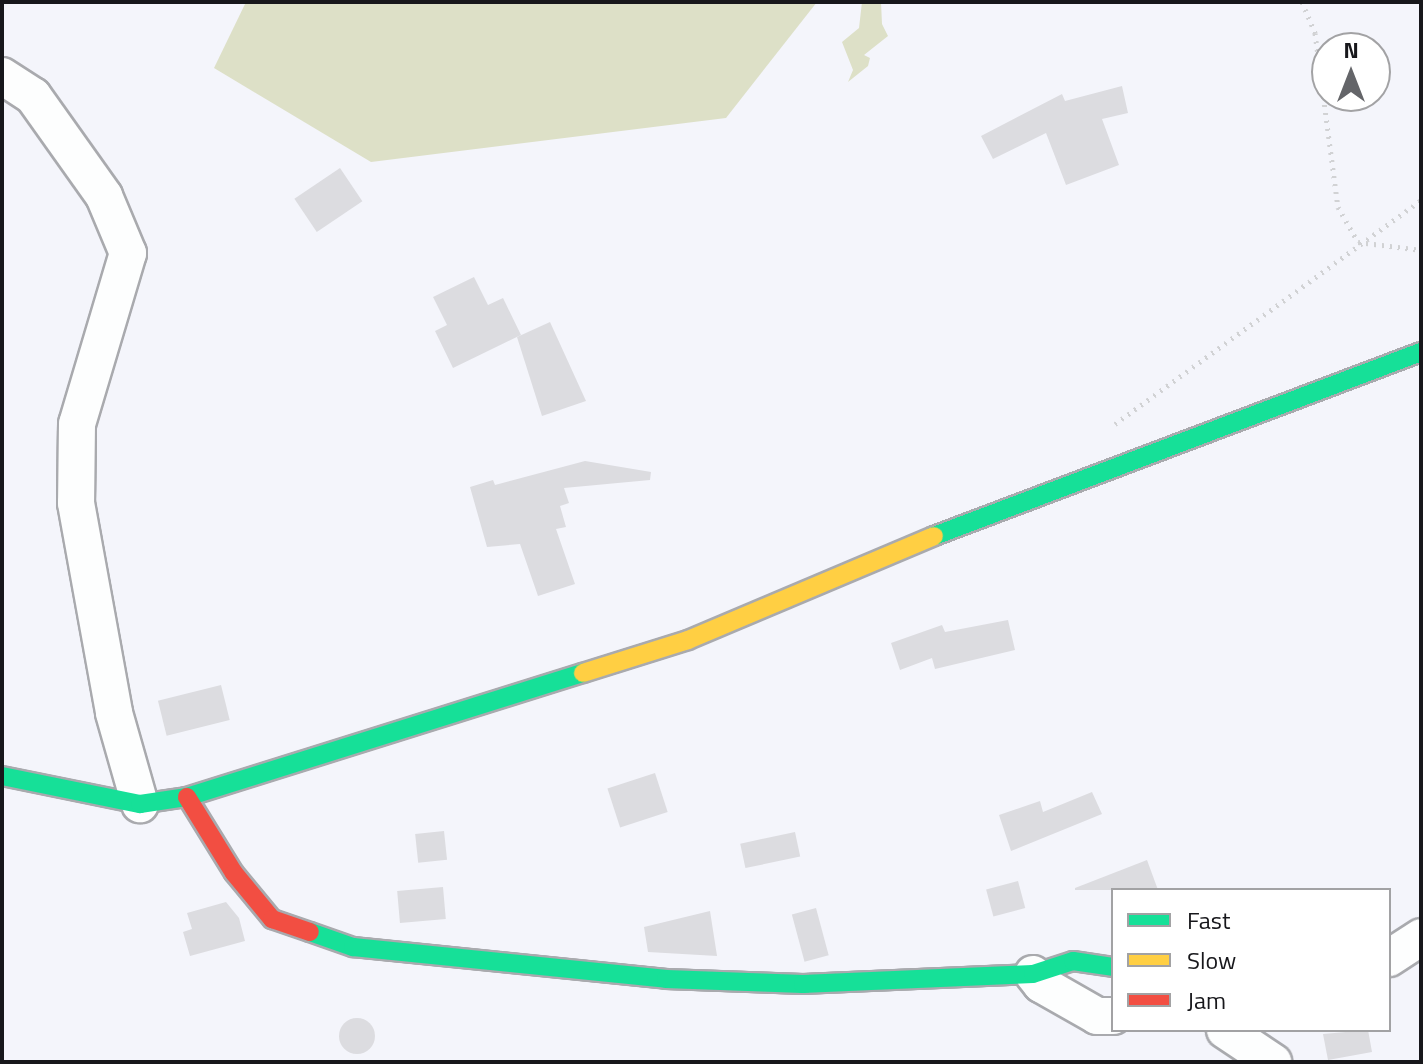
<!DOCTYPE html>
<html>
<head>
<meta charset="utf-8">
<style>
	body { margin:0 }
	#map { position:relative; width:1423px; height:1064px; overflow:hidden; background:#f4f5fb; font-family:"Titillium Web",sans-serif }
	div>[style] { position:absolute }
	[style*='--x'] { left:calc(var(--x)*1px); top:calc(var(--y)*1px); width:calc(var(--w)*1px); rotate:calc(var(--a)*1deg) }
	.green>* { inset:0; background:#dde0c7 }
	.building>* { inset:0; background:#dcdce0; transform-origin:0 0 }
	.round { border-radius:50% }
	.path>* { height:5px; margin-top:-2.5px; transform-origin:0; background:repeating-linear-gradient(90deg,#d1d2d4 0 2px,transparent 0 8px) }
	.roads { filter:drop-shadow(2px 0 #a9aaae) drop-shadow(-2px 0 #a9aaae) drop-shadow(0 2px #a9aaae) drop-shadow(0 -2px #a9aaae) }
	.street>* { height:36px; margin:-18px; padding:0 18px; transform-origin:18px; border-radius:18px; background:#fdfefe }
	.fast>* { height:18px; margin:-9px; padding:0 9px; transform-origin:9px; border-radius:9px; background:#16e098 }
	.slow>* { height:18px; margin:-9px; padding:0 9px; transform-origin:9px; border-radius:9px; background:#ffcf43 }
	.jam>* { height:18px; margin:-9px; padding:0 9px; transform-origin:9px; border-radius:9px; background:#f24e42 }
	span { translate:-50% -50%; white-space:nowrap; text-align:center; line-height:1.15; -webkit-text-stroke:8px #fff; paint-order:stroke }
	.frame { position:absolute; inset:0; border:4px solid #17171b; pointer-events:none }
	.legend { position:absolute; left:1111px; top:888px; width:280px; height:144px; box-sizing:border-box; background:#fff; border:2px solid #a2a2a4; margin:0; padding:10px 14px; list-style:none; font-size:24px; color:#17171b }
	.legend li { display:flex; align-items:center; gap:16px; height:40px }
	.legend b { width:40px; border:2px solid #a2a2a4 }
	.north { position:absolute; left:1311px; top:32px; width:80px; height:80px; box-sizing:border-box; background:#fff; border:2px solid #a2a2a4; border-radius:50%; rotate:0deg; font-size:22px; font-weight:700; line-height:32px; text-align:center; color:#17171b }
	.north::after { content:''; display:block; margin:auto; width:28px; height:36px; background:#646569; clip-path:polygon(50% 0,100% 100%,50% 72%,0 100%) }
</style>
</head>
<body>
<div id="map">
	<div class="green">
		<i style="clip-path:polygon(246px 2px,817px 2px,726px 118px,371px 162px,214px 68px)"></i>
		<i style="clip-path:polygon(862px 2px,881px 2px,882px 24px,888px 36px,864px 55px,870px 58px,868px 66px,848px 82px,853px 70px,842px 42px,859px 28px)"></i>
	</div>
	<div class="building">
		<i style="clip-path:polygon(1122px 86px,1128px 113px,1102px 119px,1119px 165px,1066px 185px,1046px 133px,993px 159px,981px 136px,1062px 94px,1065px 101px)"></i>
		<i style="left:340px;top:168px;width:40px;height:55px;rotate:56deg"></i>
		<i style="clip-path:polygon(474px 277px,488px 305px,503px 298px,521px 335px,453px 368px,435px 331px,447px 325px,433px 297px)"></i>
		<i style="clip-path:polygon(550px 322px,586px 401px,542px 416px,517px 337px)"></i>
		<i style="clip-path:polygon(585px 461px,651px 472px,650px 480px,564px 488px,569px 503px,560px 506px,566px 527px,556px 529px,575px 584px,538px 596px,520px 544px,487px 547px,470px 487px,493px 480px,495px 485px)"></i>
		<i style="clip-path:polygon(1008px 620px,1015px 650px,935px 669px,932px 658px,900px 670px,891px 643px,942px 625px,945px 632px)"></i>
		<i style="left:221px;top:685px;width:36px;height:65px;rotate:76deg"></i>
		<i style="left:655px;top:773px;width:41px;height:50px;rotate:72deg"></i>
		<i style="clip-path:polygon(1092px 792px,1102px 814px,1011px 851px,999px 815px,1040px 801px,1043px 812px)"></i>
		<i style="left:444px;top:831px;width:29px;height:29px;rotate:84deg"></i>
		<i style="left:795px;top:832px;width:25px;height:56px;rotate:78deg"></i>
		<i style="clip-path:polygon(1147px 860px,1158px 890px,1075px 890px,1075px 888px)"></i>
		<i style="left:1018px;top:881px;width:28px;height:33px;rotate:75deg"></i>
		<i style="left:443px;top:887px;width:32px;height:46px;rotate:85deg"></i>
		<i style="clip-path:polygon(226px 902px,239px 918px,245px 941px,190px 956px,183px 932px,192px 929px,187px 913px)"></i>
		<i style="left:816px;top:908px;width:49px;height:25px;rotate:75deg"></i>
		<i style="clip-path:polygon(710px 911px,717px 956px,648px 952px,644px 927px)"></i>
		<i class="round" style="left:339px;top:1018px;width:36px;height:36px"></i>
		<i style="clip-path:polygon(1368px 1030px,1372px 1052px,1328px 1060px,1323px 1034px)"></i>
	</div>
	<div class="path">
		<i style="--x:1302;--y:2;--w:34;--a:67"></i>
		<i style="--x:1315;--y:33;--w:176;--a:82.5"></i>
		<i style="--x:1338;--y:207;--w:40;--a:60.3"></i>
		<i style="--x:1358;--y:242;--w:64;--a:7.2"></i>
		<i style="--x:1115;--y:424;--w:379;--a:-36.2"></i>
	</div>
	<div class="roads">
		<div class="street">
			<i style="--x:2;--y:76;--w:37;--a:33"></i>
			<i style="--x:33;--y:96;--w:123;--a:54.6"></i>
			<i style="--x:104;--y:196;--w:62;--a:67.2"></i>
			<i style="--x:128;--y:253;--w:178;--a:106.6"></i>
			<i style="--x:77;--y:424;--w:79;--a:90.7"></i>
			<i style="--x:76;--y:503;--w:213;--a:79.7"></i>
			<i style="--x:114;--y:713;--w:95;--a:74.1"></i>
			<i style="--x:1389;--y:958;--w:38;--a:-33"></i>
			<i style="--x:1033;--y:974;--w:13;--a:51"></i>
			<i style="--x:1041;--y:984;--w:64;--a:29.7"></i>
			<i style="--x:1097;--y:1016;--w:16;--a:0"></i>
			<i style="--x:1225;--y:1030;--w:58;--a:33.7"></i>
		</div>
		<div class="fast">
			<i style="--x:934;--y:536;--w:521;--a:-20.7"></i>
			<i style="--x:2;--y:776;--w:141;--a:11.5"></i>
			<i style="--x:140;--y:804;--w:48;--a:-8.5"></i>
			<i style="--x:187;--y:797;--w:415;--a:-17.4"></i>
			<i style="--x:310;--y:932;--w:46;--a:19.2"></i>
			<i style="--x:353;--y:947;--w:315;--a:5.8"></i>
			<i style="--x:666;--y:979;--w:137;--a:2.1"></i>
			<i style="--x:803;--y:984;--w:230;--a:-2.5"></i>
			<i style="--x:1033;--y:974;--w:42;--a:-18"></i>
			<i style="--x:1073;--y:961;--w:40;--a:8.5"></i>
		</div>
		<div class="slow">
			<i style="--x:583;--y:673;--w:110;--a:-17.4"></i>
			<i style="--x:688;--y:640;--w:267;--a:-22.9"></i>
		</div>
		<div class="jam">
			<i style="--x:187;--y:797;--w:89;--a:58.3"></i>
			<i style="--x:234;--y:873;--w:60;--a:50.4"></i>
			<i style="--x:272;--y:919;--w:40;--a:18.9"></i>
		</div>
	</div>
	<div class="frame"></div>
	<ul class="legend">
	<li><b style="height:10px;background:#16e098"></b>Fast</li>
	<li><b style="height:10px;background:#ffcf43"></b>Slow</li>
	<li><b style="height:10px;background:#f24e42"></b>Jam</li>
	</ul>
	<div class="north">N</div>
</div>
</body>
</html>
